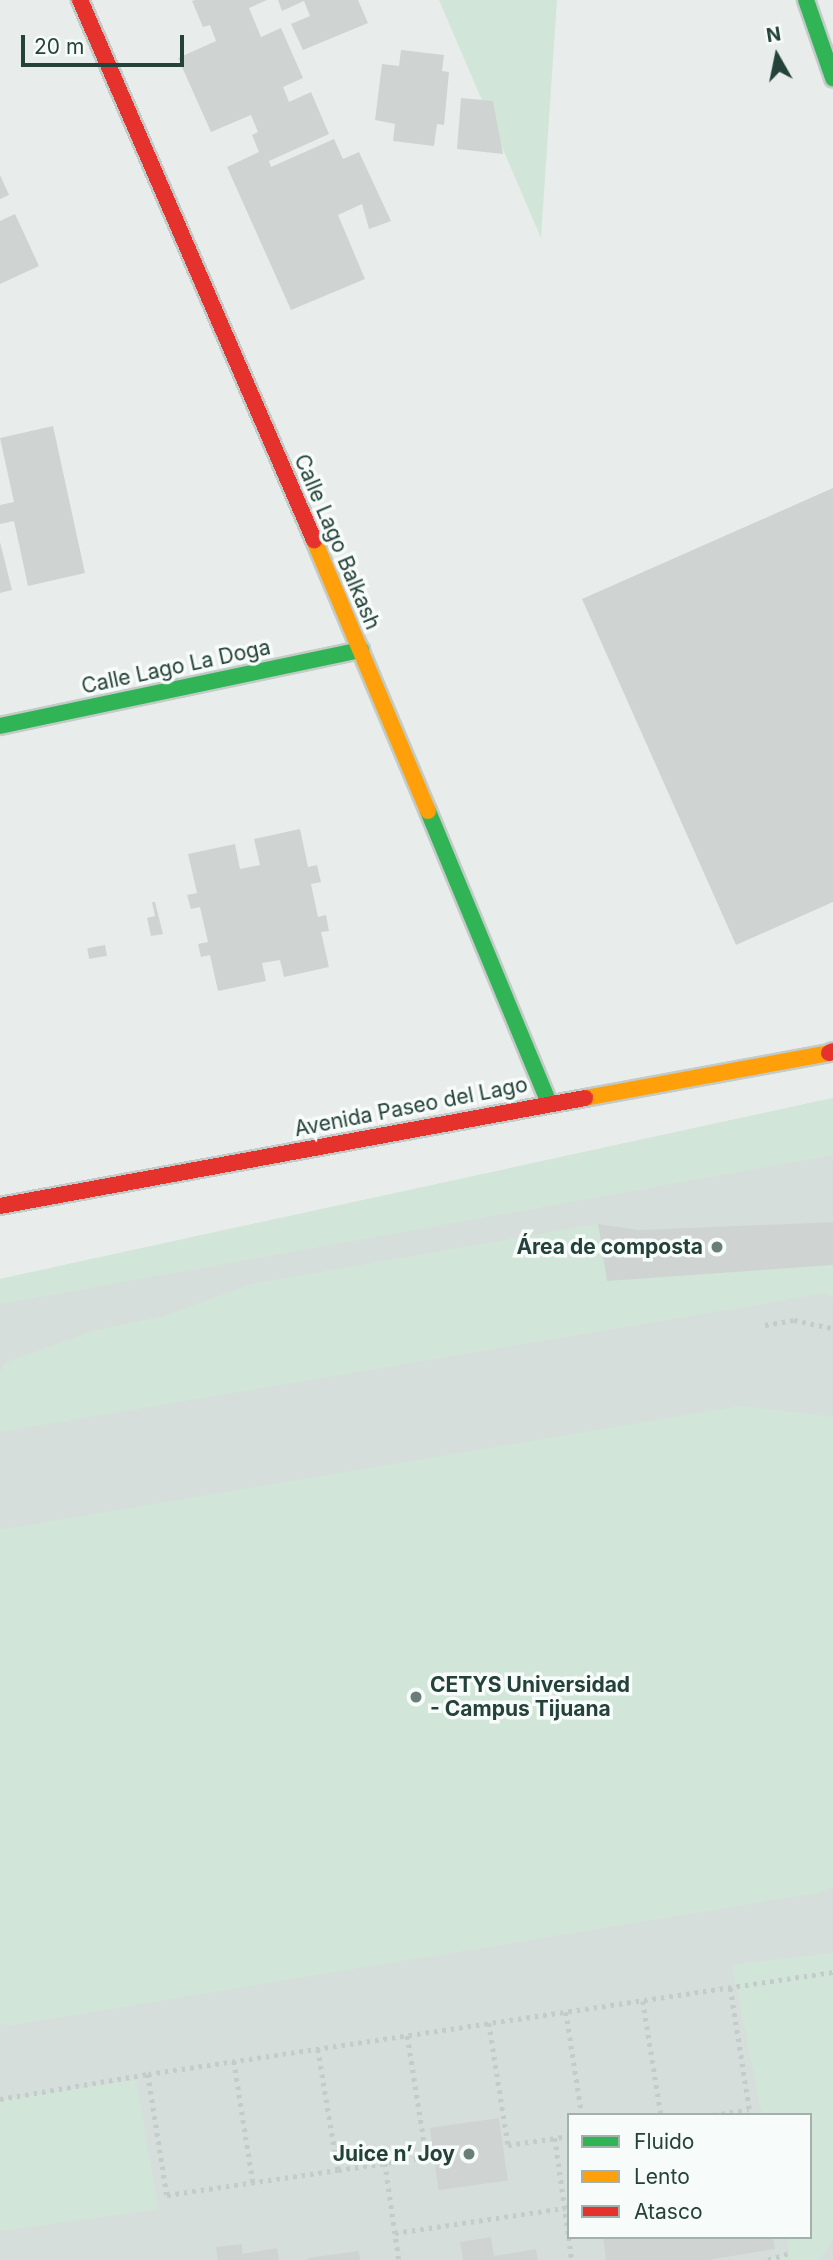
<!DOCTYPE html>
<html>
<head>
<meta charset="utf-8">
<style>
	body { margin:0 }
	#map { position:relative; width:833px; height:2260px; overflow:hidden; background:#e8edeb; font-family:Inter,sans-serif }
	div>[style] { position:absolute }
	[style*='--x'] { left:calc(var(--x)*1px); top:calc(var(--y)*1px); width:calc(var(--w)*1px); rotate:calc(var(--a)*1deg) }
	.built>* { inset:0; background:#d6dedb }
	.green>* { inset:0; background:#d1e6d8 }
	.building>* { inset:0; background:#cfd4d2; transform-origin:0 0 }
	.path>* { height:4.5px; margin-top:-2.25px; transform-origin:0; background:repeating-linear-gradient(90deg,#c3ccca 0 3.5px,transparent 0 8.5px) }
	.roads { filter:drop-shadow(2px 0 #c3cbc8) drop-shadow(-2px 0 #c3cbc8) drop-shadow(0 2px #c3cbc8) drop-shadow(0 -2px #c3cbc8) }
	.fast>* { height:16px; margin:-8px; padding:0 8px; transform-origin:8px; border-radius:8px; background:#30b455 }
	.slow>* { height:16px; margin:-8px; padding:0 8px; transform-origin:8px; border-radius:8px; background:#ff9f0a }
	.jam>* { height:16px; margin:-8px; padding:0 8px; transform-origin:8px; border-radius:8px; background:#e5322d }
	.dots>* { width:19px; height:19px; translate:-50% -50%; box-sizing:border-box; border:4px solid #f7fbf9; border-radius:50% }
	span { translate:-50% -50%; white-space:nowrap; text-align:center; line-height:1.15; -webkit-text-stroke:7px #f7fbf9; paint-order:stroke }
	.street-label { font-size:21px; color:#24423a }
	.poi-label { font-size:21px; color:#24423a; font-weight:700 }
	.right { translate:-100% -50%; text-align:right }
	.left { translate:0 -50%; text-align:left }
	.legend { position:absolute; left:567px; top:2113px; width:245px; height:126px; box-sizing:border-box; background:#f7fbf9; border:2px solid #a3b1ad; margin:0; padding:9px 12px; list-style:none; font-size:21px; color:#24423a }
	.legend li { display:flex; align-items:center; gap:14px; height:35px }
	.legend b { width:35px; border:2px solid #a3b1ad }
	.north { position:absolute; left:742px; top:21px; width:70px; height:70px; -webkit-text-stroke:5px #f7fbf9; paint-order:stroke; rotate:351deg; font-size:19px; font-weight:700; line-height:28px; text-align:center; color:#24423a }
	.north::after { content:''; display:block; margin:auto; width:24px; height:32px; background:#24423a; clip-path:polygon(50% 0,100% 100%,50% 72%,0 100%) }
	.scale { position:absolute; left:21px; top:35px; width:163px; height:32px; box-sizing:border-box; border:4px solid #24423a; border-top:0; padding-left:9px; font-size:21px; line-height:24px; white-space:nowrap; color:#24423a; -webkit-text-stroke:5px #f7fbf9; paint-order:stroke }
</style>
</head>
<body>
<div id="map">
	<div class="built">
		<i style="clip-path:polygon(evenodd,833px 1098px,833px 2260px,0 2260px,0 1279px,833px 1098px,569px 2115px,810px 2115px,810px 2237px,569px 2237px,569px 2115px)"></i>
	</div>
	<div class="green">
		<i style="clip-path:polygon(439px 0,557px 0,541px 238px)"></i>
		<i style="clip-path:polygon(833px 1098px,833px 1155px,0 1304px,0 1279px)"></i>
		<i style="clip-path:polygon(833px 1222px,833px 1297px,826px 1293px,0 1432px,0 1373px,5px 1363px,93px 1331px,164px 1316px,252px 1284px,598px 1224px,639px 1230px)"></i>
		<i style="clip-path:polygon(740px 1406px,833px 1417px,833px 1886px,821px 1892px,13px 2025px,0 2024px,0 1530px)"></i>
		<i style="clip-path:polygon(833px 1953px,833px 2238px,820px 2260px,768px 2260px,790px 2253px,787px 2237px,810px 2237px,810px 2115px,762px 2115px,732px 1965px)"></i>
		<i style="clip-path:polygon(136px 2080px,158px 2209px,0 2231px,0 2100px)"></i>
	</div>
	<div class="building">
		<i style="clip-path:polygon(195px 0,267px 0,249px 8px,261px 37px,281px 28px,303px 78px,283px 87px,289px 102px,311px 92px,329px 134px,269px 161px,271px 167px,334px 139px,343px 159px,359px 152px,391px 221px,369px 229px,362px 204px,338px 215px,365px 279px,291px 310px,227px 167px,259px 152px,252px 135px,258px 132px,251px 115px,211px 132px,178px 58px,216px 41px,210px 25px,203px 27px,192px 1px)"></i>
		<i style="clip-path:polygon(278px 0,358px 0,368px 23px,303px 50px,291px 24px,310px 16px,304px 1px,282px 11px)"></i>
		<i style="clip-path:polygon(401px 50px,444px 55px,442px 71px,449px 72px,444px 125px,437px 124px,434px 146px,393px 141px,395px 124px,375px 120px,382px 64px,399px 66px)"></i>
		<i style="clip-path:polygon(461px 98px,493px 101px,503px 154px,457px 149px)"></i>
		<i style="clip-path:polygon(0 175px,9px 195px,0 199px)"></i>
		<i style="clip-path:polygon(15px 214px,39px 266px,0 284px,0 221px)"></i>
		<i style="clip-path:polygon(53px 426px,85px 573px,28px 586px,14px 521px,0 524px,0 505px,14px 502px,0 438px)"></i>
		<i style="clip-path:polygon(833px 488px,833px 902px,736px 945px,582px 599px)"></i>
		<i style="clip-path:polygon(0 542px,12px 590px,0 593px)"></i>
		<i style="clip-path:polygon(300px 829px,308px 867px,317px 865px,321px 882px,311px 884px,318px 917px,326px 915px,329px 931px,321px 932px,329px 967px,284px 977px,280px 960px,262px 963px,266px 981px,218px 991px,210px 955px,201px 957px,198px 944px,208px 942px,200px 907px,191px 909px,187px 895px,197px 893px,188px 854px,235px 844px,240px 869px,260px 865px,254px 839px)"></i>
		<i style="clip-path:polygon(152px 902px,155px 902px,163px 934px,151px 936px,147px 918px,155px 916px)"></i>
		<i style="left:105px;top:945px;width:11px;height:18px;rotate:80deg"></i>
		<i style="clip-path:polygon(833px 1222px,833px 1265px,607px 1281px,598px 1224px,639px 1230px)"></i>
		<i style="left:499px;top:2118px;width:63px;height:70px;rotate:82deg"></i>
		<i style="clip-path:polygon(491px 2237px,494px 2256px,536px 2249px,538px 2260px,463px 2260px,460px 2242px)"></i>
		<i style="clip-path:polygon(603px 2237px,773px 2237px,775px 2249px,708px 2260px,606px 2260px)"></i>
		<i style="clip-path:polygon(242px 2244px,242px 2254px,277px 2248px,279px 2260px,218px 2260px,216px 2247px)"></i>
		<i style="clip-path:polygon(359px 2251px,360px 2260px,308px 2260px,308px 2258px)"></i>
	</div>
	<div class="path">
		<i style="--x:765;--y:1325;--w:29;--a:-10"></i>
		<i style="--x:794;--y:1320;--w:40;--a:12"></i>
		<i style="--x:643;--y:2001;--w:115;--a:81"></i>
		<i style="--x:566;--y:2012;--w:104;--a:81.2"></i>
		<i style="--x:489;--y:2023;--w:123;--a:81.1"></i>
		<i style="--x:508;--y:2145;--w:62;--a:-8.4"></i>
		<i style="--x:318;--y:2049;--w:123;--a:80.6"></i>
		<i style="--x:234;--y:2061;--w:123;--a:81.1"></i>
		<i style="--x:148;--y:2074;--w:122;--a:81.1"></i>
		<i style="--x:167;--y:2195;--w:173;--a:-8.3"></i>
		<i style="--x:338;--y:2170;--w:89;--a:-8.4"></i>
		<i style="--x:426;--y:2157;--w:123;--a:-98.9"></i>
		<i style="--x:0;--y:2099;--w:150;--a:-9.6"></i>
		<i style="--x:148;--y:2074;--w:693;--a:-8.47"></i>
		<i style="--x:713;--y:2115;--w:36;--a:-9"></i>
		<i style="--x:749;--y:2109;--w:122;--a:-98.9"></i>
		<i style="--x:555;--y:2138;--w:100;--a:82"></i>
		<i style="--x:385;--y:2163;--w:98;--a:81.8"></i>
		<i style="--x:395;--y:2233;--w:172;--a:-8.4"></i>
		<i style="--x:569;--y:2237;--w:23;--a:83"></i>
		<i style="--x:768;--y:2260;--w:23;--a:-18"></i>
	</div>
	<div class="roads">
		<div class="fast">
			<i style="--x:806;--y:0;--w:83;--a:70.9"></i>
			<i style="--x:0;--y:726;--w:369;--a:-11.9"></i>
			<i style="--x:428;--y:811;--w:316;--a:67.5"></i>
		</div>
		<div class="slow">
			<i style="--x:314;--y:540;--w:294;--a:67.2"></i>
			<i style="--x:585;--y:1098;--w:248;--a:-10.4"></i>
		</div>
		<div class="jam">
			<i style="--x:80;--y:0;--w:589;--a:66.57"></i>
			<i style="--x:829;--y:1053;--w:4;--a:-27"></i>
			<i style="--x:0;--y:1206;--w:595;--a:-10.46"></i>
		</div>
	</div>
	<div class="dots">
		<i style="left:717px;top:1247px;background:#697e78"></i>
		<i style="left:416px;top:1697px;background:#697e78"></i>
		<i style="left:469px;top:2154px;background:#697e78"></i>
	</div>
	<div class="street-label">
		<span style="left:337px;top:542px;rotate:67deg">Calle Lago Balkash</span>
		<span style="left:176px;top:667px;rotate:-12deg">Calle Lago La Doga</span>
		<span style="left:411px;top:1107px;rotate:-11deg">Avenida Paseo del Lago</span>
	</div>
	<div class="poi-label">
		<span class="right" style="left:703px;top:1247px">Área de composta</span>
		<span class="left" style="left:430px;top:1697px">CETYS Universidad<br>- Campus Tijuana</span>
		<span class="right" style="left:455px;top:2154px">Juice n’ Joy</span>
	</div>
	<ul class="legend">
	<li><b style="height:9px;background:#30b455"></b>Fluido</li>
	<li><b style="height:9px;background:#ff9f0a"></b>Lento</li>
	<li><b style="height:9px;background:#e5322d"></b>Atasco</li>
	</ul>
	<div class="north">N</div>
	<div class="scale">20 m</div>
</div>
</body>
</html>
